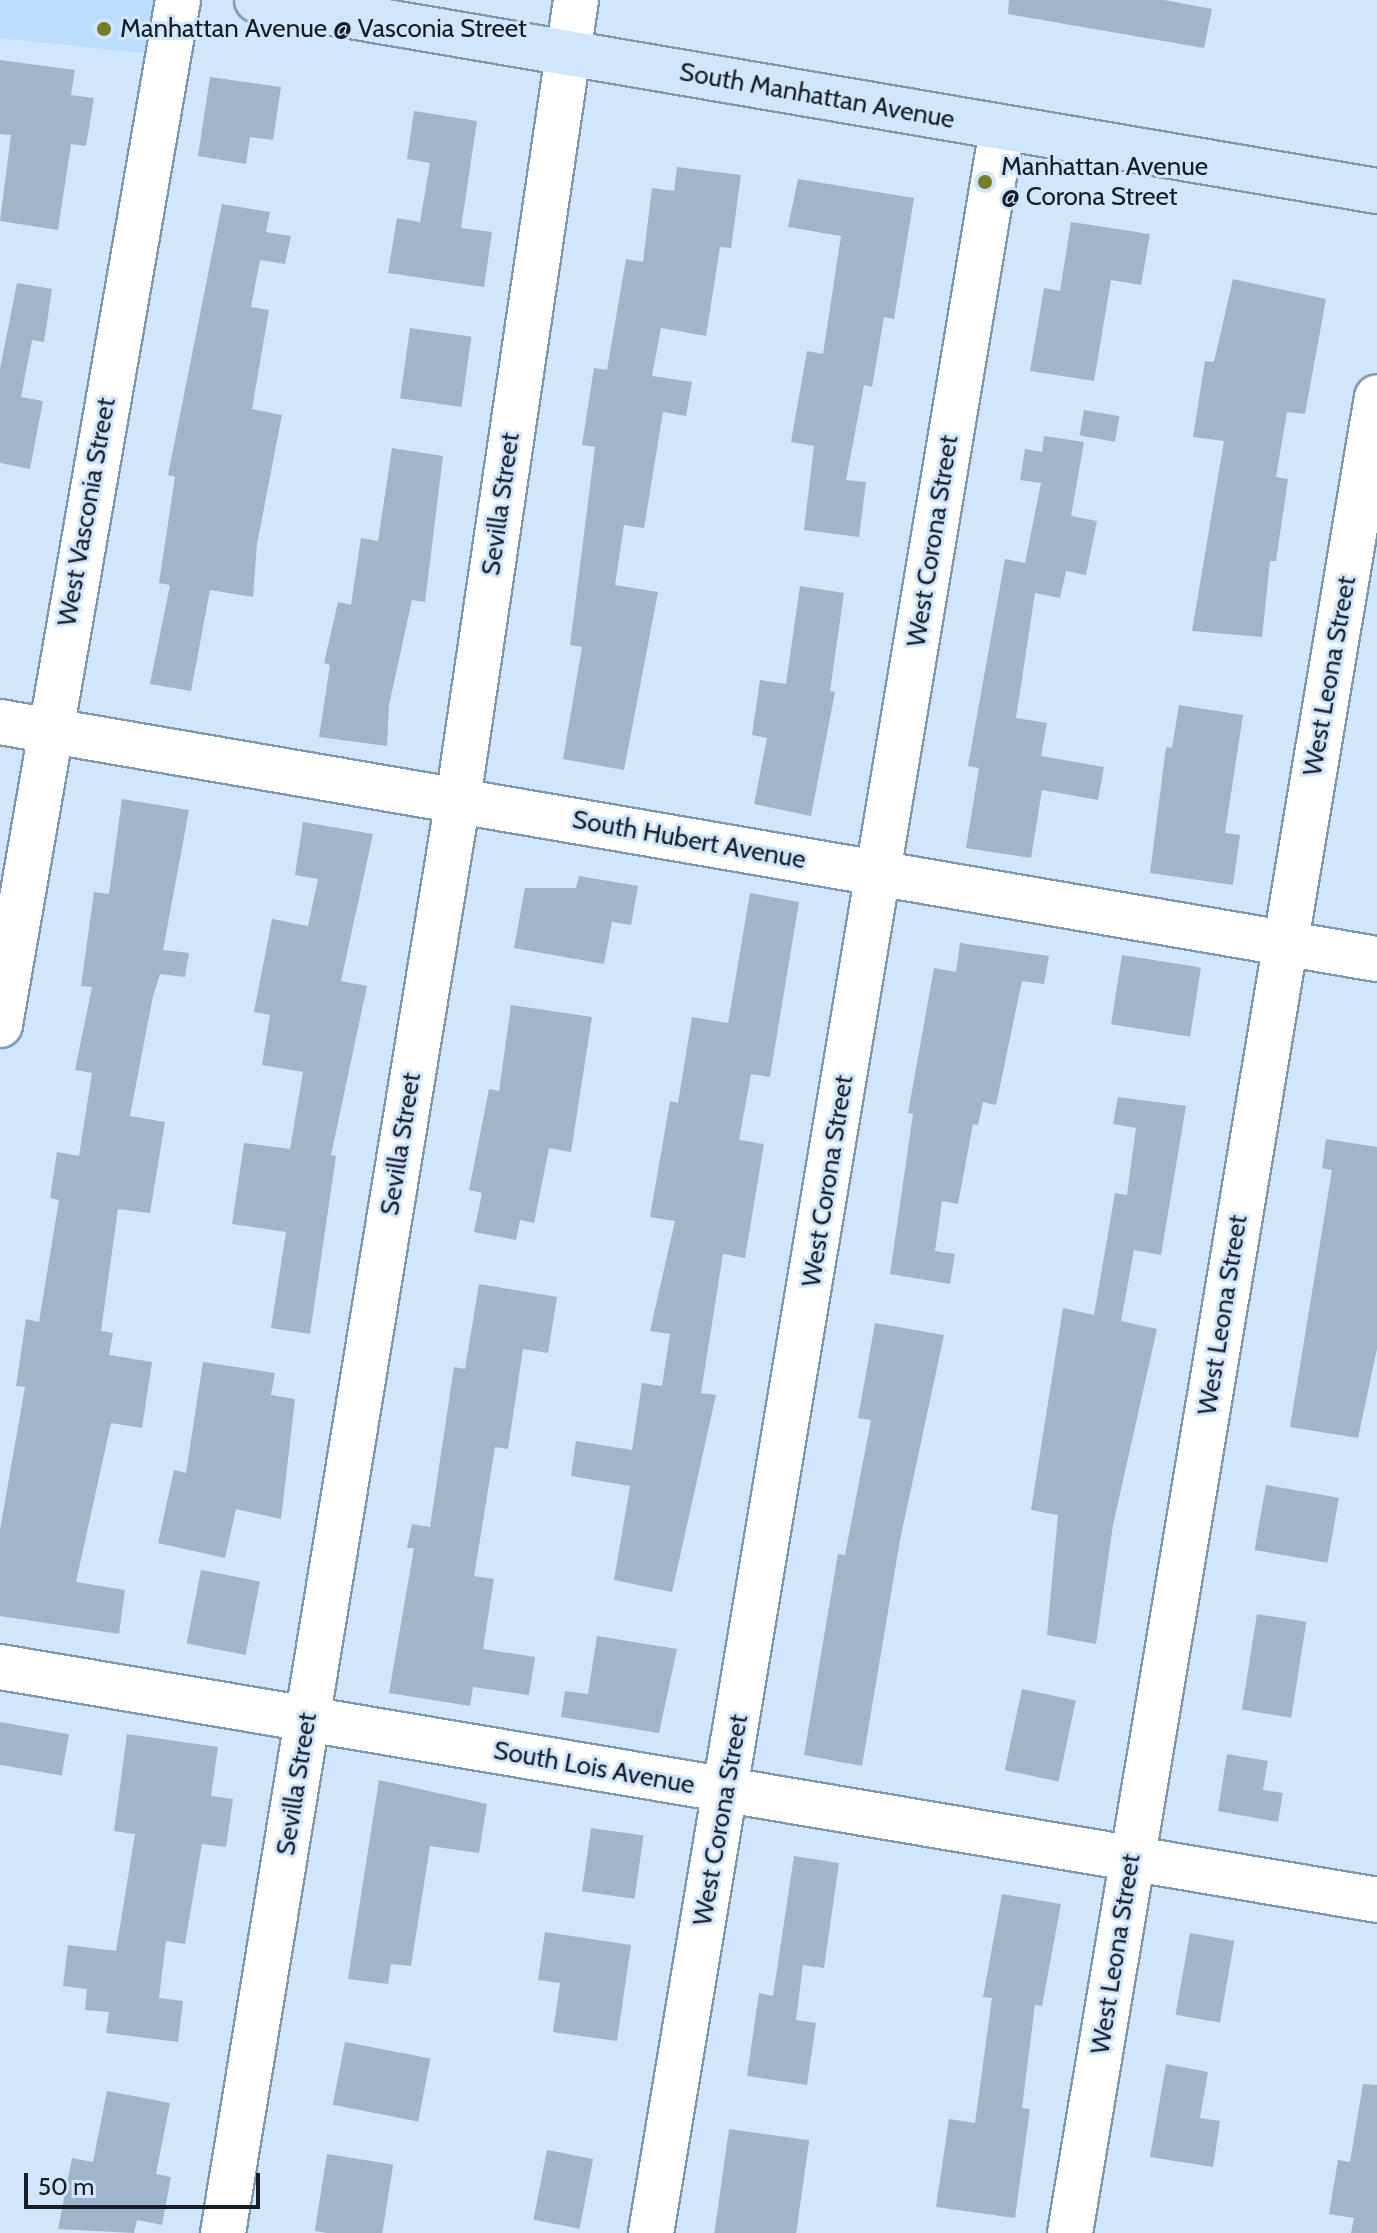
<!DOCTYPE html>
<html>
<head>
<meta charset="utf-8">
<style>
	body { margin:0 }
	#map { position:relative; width:1377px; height:2233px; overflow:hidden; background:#d1e6fc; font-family:Cabin,sans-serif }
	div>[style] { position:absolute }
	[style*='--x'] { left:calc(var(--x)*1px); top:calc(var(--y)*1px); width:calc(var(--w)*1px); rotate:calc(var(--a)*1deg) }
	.built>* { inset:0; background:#bcddfd }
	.building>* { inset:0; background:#9fb5cb; transform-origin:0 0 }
	.roads { filter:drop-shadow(2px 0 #7e98b0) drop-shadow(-2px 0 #7e98b0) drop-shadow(0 2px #7e98b0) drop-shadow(0 -2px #7e98b0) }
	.minor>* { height:44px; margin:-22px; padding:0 22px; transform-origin:22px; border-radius:22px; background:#fff }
	.major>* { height:44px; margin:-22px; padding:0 22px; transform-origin:22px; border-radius:22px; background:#d0e6fc }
	.dots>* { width:22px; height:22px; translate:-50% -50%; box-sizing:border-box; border:4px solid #d1e6fc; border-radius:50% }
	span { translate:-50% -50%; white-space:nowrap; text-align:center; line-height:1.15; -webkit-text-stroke:6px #d1e6fc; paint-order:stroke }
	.poi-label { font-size:26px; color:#151e28 }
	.left { translate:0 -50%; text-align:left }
	.street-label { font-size:26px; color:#151e28 }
	.scale { position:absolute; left:24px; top:2173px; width:236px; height:36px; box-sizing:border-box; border:4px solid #151e28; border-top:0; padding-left:10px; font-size:24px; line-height:28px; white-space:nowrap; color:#151e28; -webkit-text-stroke:6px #d1e6fc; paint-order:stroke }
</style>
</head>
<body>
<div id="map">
	<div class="built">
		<i style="clip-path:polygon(0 0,159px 0,150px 54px,0 38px)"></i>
	</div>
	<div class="building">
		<i style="clip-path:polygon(1009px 0,1164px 0,1212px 9px,1204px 48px,1008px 14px)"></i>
		<i style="clip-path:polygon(0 60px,75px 70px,71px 95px,94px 98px,86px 146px,71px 144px,58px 230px,0 221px,11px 135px,0 134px)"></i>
		<i style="clip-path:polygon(210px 77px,281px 87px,273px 140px,250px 137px,246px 164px,198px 156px)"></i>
		<i style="clip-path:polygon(414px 111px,477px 121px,461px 228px,492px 232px,484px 287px,388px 273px,397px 218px,420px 222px,430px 163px,407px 159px)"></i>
		<i style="clip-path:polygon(677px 167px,741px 175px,731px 248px,720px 247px,706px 336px,661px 328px,652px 376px,692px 382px,686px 416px,663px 412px,644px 528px,624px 525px,615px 585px,658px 592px,624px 770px,563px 759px,582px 647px,570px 645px,595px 447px,582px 445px,594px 368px,607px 370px,626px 259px,643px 262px,652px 188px,674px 191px)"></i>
		<i style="clip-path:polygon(798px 179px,914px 198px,894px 319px,884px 317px,872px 387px,864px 385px,846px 480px,866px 482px,859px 537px,804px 530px,814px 446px,791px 442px,807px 351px,823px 354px,841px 236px,788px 227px)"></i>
		<i style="clip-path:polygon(222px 204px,270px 212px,266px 232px,291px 236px,285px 264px,260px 260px,251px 307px,269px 310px,252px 409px,282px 415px,257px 544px,253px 597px,210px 590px,191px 691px,150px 684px,170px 585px,159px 583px,175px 477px,168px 475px)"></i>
		<i style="clip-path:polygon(1071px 222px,1150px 234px,1141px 285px,1111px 280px,1094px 381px,1030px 371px,1044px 288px,1060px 291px)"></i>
		<i style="clip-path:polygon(1233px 279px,1326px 299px,1305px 414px,1287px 412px,1276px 477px,1288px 479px,1276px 561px,1270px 561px,1262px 637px,1192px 631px,1224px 441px,1193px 437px,1205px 361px,1214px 362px)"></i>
		<i style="clip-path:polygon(17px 283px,52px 289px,44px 342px,32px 340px,21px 397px,43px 401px,30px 469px,0 463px,0 369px)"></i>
		<i style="left:410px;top:328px;width:62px;height:71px;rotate:8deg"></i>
		<i style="left:1084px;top:410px;width:36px;height:26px;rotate:10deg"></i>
		<i style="clip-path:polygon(1044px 436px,1084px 442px,1071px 516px,1097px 521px,1086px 575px,1066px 571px,1060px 598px,1035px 593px,1016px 718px,1047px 723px,1041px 756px,1104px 767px,1098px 800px,1042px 790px,1031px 858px,966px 848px,979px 768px,968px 766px,1005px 559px,1025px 563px,1041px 483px,1020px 480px,1025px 449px,1042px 452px)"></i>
		<i style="clip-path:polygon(392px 448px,443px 456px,425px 602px,412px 600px,389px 705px,387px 746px,319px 737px,330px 665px,324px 663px,338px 602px,351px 605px,361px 538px,378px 541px)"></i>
		<i style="clip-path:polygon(800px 586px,844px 593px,830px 691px,835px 692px,811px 816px,754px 804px,767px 738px,752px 735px,760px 680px,786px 684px)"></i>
		<i style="clip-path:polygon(1179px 705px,1243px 715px,1225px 833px,1240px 835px,1233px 885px,1150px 873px,1166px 747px,1172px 748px)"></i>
		<i style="clip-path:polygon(122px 799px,189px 810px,163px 950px,189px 953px,185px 977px,160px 974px,153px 996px,130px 1116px,165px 1122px,150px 1213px,118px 1209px,101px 1331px,113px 1333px,109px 1355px,152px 1362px,142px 1428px,111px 1423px,76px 1582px,125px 1590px,119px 1634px,0 1616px,0 1530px,25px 1387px,16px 1386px,26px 1319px,39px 1322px,59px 1200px,50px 1198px,57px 1152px,79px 1156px,92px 1073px,75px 1070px,92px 987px,81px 986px,94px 892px,109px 894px)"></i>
		<i style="clip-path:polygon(303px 822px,373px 834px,341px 981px,367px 986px,331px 1155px,336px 1156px,310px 1334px,271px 1328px,286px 1232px,232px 1224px,244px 1143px,290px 1149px,303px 1072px,262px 1065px,270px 1015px,254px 1012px,272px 919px,308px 926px,318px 879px,295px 875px)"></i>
		<i style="clip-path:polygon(579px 876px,638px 886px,631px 925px,612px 922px,604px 964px,514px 948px,525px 888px,576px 888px)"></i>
		<i style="clip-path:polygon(750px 893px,799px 902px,770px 1077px,751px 1074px,739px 1140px,764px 1144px,745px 1258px,723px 1254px,701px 1393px,716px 1395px,672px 1592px,614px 1580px,630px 1486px,571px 1476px,576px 1441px,632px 1450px,642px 1383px,662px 1386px,670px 1334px,650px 1331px,675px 1221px,650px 1217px,670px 1101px,678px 1103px,692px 1017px,728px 1023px)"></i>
		<i style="clip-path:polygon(960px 943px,1049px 956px,1044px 984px,1022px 981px,996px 1105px,983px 1102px,978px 1125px,973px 1124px,958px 1204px,942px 1201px,935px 1251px,955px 1254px,950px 1284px,890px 1274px,913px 1114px,908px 1113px,934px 968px,956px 972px)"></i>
		<i style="left:1122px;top:955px;width:80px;height:70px;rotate:9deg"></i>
		<i style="clip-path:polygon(511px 1005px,592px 1017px,571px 1152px,549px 1148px,534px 1223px,520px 1220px,516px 1240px,474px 1232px,482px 1193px,469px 1190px,489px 1089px,499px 1091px)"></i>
		<i style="clip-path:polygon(1118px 1097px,1186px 1106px,1161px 1255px,1134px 1250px,1121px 1321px,1157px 1329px,1113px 1525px,1096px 1644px,1047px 1635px,1058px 1515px,1031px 1510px,1063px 1308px,1094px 1315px,1115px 1193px,1127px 1195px,1136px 1128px,1113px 1124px)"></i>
		<i style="clip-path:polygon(1326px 1139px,1377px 1147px,1377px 1349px,1358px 1438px,1290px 1427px,1332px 1170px,1322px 1168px)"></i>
		<i style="clip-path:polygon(479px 1284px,557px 1297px,548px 1353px,523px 1349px,508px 1449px,495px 1447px,474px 1576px,494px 1579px,483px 1649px,535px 1657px,529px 1695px,473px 1687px,470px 1706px,389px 1693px,414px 1548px,407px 1548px,412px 1524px,430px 1527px,454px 1367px,465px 1369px)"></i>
		<i style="clip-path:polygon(875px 1323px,944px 1335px,900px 1540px,862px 1766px,804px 1755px,838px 1554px,845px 1555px,871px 1420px,858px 1418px)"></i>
		<i style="clip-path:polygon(203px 1362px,275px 1373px,271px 1395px,295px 1399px,281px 1519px,236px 1509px,225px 1558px,158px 1543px,174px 1470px,186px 1473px)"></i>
		<i style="left:1266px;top:1485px;width:74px;height:66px;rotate:10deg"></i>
		<i style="left:201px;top:1570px;width:60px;height:75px;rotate:11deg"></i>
		<i style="left:1257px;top:1614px;width:50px;height:97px;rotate:9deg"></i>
		<i style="clip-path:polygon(597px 1636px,677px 1649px,659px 1733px,561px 1717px,565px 1691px,588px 1694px)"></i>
		<i style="left:1022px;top:1689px;width:55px;height:83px;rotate:12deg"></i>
		<i style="left:0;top:1722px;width:70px;height:42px;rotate:10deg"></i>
		<i style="clip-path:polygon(127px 1734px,218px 1747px,211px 1796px,233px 1799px,226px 1847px,202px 1844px,185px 1944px,166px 1941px,159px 1998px,183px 2001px,178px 2042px,106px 2033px,109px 2012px,85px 2010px,87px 1989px,63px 1986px,68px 1945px,116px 1951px,135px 1834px,114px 1831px)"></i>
		<i style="clip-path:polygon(1227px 1754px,1268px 1761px,1263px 1790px,1283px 1793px,1278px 1822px,1218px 1811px)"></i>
		<i style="clip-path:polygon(379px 1780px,487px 1804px,479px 1853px,430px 1846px,411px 1966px,391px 1964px,388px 1984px,348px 1979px)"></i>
		<i style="left:591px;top:1828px;width:53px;height:64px;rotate:8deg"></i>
		<i style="clip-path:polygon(794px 1856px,839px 1863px,824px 1968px,803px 1965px,796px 2020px,816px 2023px,807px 2085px,747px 2076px,759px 1993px,773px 1996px)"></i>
		<i style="clip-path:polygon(1002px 1894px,1061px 1904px,1042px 2006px,1035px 2005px,1022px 2108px,1030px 2109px,1015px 2218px,936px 2207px,949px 2119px,975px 2123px,992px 1998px,983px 1997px)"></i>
		<i style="clip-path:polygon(545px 1932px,631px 1945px,617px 2041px,553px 2032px,560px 1983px,538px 1980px)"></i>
		<i style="left:1190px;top:1933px;width:45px;height:83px;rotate:10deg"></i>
		<i style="left:345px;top:2042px;width:87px;height:64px;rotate:11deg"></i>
		<i style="clip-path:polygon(1166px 2064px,1208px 2072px,1200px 2118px,1220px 2121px,1213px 2167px,1150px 2157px)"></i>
		<i style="clip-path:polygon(1363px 2084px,1377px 2085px,1377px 2233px,1351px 2233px,1354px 2218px,1329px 2214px,1338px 2160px,1350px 2162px)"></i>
		<i style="clip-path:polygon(107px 2091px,170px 2103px,156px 2174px,171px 2177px,162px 2225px,137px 2220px,134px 2233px,58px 2229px,72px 2158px,93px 2162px)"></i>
		<i style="left:729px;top:2129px;width:81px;height:105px;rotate:8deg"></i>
		<i style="left:547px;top:2150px;width:47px;height:71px;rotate:11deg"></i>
		<i style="left:327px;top:2154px;width:67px;height:78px;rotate:9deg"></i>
	</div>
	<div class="roads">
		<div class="minor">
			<i style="--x:0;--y:722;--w:1397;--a:9.77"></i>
			<i style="--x:0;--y:1025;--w:1040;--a:-80.15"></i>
			<i style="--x:0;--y:1667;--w:1397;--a:9.6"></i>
			<i style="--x:223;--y:2233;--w:1452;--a:-80.69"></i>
			<i style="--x:458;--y:800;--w:809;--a:-81.61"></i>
			<i style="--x:651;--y:2233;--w:2134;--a:-80.53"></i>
			<i style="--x:1070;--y:2233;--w:1861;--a:-80.51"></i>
		</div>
		<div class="major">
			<i style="--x:257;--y:0;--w:1136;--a:9.68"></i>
		</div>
	</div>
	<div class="dots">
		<i style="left:104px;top:29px;background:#777c25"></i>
		<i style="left:985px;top:182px;background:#777c25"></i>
	</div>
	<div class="poi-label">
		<span class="left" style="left:120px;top:29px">Manhattan Avenue @ Vasconia Street</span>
		<span class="left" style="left:1001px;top:182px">Manhattan Avenue<br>@ Corona Street</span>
	</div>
	<div class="street-label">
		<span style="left:817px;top:96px;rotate:10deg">South Manhattan Avenue</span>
		<span style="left:501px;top:504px;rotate:-82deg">Sevilla Street</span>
		<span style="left:87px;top:512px;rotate:-80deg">West Vasconia Street</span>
		<span style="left:933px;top:541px;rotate:-81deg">West Corona Street</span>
		<span style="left:1330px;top:676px;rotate:-80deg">West Leona Street</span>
		<span style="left:689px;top:840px;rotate:10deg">South Hubert Avenue</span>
		<span style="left:401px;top:1144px;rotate:-81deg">Sevilla Street</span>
		<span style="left:828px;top:1181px;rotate:-81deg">West Corona Street</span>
		<span style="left:1223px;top:1315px;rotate:-81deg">West Leona Street</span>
		<span style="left:594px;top:1768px;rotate:10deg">South Lois Avenue</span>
		<span style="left:297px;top:1784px;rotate:-81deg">Sevilla Street</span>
		<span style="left:721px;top:1820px;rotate:-80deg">West Corona Street</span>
		<span style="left:1116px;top:1954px;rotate:-81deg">West Leona Street</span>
	</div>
	<div class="scale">50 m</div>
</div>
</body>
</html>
